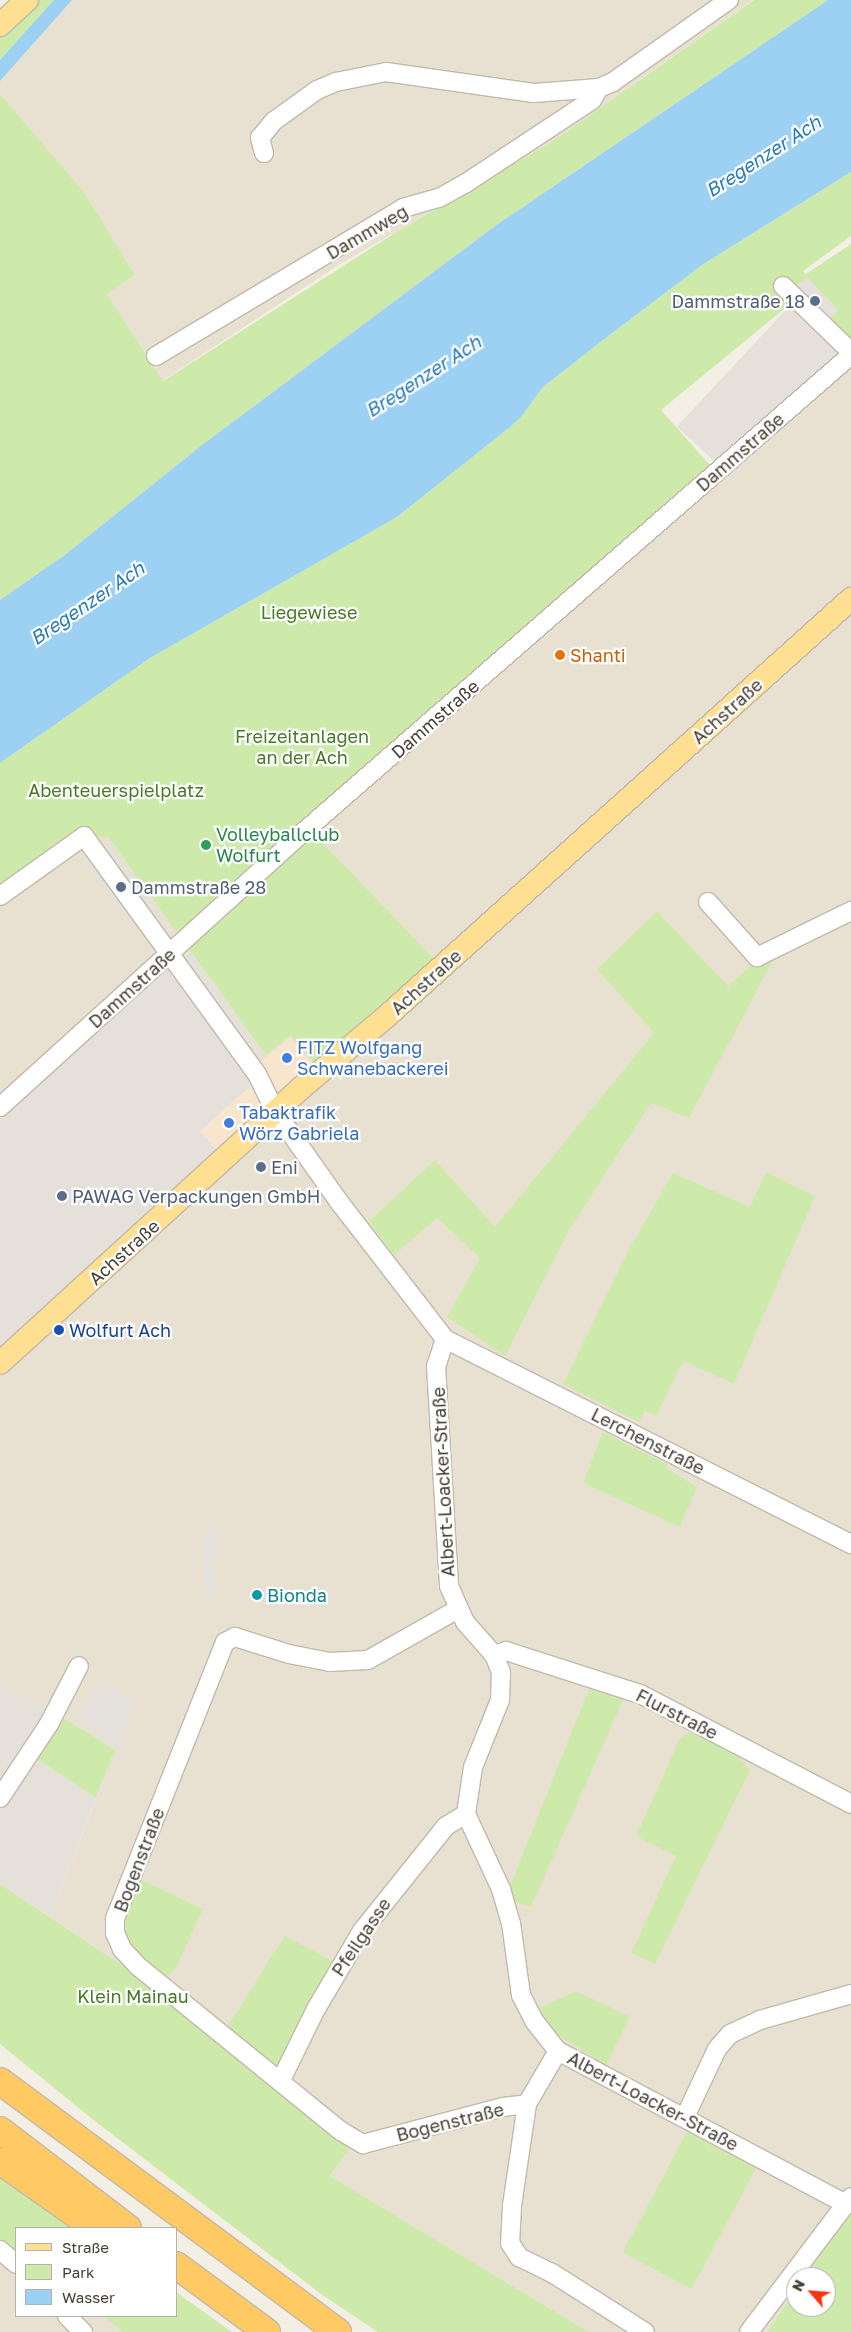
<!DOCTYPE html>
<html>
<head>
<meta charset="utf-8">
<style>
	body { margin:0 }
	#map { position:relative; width:851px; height:2332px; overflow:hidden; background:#f3efe5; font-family:"Golos Text",sans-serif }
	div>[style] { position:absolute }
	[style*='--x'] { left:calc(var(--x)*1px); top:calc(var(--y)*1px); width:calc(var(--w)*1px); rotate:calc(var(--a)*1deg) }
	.residential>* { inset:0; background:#e8e1d2 }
	.commercial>* { inset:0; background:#f7e5ce }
	.industrial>* { inset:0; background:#e5e0da; transform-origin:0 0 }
	.green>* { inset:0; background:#ceeaab; transform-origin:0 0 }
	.parking>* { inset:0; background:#e4e1dd; transform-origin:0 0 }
	.water>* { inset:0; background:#9dd1f4 }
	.roads { filter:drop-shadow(1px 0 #c2b9aa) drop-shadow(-1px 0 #c2b9aa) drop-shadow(0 1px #c2b9aa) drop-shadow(0 -1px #c2b9aa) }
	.minor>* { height:18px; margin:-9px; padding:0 9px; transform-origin:9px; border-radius:9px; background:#fff }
	.major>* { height:22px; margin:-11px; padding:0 11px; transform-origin:11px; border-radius:11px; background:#ffdf92 }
	.highway>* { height:26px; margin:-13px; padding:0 13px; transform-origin:13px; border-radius:13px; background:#ffca64 }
	.dots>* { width:14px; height:14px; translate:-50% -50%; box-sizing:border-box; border:2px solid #fff; border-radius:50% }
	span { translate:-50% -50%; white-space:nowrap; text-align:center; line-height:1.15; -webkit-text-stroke:4.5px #fff; paint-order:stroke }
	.street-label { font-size:18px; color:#463f34 }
	.service-label { font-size:18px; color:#4e5e75 }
	.right { translate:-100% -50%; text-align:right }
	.left { translate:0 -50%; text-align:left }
	.park-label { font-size:18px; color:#467a25 }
	.food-label { font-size:18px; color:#c56008 }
	.leisure-label { font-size:18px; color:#27864d }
	.shop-label { font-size:18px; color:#366cbe }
	.transit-label { font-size:18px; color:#164399 }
	.culture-label { font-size:18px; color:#0d838f }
	.water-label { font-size:19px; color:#287cb7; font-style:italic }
	.legend { position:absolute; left:15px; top:2227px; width:162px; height:90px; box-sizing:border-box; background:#fff; border:1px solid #b5b2ae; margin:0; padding:6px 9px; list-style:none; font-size:15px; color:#463f34 }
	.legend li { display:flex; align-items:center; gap:10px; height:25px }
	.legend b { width:25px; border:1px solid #b5b2ae }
	.north { position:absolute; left:786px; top:2267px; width:50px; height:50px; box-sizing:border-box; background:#fff; border:1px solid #b5b2ae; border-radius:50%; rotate:297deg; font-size:14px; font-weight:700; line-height:20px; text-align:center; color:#463f34 }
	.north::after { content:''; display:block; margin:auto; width:18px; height:22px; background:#ff3210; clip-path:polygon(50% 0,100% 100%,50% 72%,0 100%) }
</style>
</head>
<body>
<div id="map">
	<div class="residential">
		<i style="clip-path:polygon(15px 0,753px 0,550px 143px,340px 264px,162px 381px,106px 294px,135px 275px,84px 192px,0 94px,0 14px)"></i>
		<i style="clip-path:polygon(851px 355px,851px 2210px,805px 2277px,796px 2277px,796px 2290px,767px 2332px,589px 2332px,330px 2176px,350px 2148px,134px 1973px,50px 1917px,115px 1750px,0 1684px,0 1363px,225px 1160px,249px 1072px,0 1105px,0 893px,84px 836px,108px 837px,185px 940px)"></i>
		<i style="clip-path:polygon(0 2241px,16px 2252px,16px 2316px,103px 2316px,122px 2332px,0 2332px)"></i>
	</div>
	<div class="commercial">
		<i style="clip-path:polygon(290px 1037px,321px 1074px,225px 1160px,200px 1131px,255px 1082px,249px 1072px)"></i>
	</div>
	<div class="industrial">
		<i style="left:795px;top:300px;width:77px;height:173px;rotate:43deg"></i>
		<i style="clip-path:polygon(167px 954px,255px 1082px,200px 1131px,225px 1160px,0 1363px,0 1105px)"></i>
		<i style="clip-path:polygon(0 1684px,62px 1717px,34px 1757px,96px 1798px,50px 1917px,0 1884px)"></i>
	</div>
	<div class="green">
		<i style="clip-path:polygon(38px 0,54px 0,0 60px,0 36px)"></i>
		<i style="clip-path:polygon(754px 0,828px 0,495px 226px,202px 445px,66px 554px,0 600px,0 94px,84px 192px,135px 275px,107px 294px,163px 381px,398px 231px,550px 143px)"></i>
		<i style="clip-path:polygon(851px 172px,851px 236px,803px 271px,806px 274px,851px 244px,851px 338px,837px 336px,808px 278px,790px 291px,795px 300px,661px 410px,717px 473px,308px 828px,441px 966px,322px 1071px,290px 1035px,266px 1055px,108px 837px,84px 836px,0 893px,0 763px,150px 658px,397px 517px,510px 427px,521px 417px,543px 387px,607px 337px,702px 265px)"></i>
		<i style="clip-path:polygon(657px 911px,728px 986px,756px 961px,778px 951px,689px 1118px,651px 1103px,569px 1230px,505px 1356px,447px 1317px,480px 1258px,437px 1218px,394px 1255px,369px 1221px,435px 1160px,495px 1227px,654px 1033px,597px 969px)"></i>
		<i style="clip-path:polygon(766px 1172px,815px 1196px,734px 1384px,683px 1361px,656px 1416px,645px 1411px,639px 1422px,563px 1384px,627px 1253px,673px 1173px,750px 1207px)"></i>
		<i style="clip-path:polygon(603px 1432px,668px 1465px,666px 1468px,697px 1487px,680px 1527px,583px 1483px)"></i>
		<i style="clip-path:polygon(590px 1686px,624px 1698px,531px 1907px,513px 1901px,510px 1886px)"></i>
		<i style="clip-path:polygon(62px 1717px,115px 1750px,96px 1798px,34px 1757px)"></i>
		<i style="clip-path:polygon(695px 1732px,737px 1755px,750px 1770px,655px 1964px,631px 1953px,676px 1856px,642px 1839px,638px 1832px,679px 1740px,685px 1734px)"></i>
		<i style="clip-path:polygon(138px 1878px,203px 1909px,176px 1968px,169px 1975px,155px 1974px,124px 1944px,121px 1918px)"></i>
		<i style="clip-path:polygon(0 1884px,134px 1973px,350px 2148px,330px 2176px,589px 2332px,378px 2332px,321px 2294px,91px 2118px,0 2044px)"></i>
		<i style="clip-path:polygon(285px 1936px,336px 1963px,278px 2071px,226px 2029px)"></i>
		<i style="clip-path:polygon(576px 1991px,630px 2017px,606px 2065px,555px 2033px,539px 2008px)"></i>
		<i style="left:689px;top:2128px;width:78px;height:141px;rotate:28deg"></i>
		<i style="clip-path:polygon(0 2168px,86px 2228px,16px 2228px,16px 2252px,0 2241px)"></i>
		<i style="clip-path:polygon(851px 2210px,851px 2332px,767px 2332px,796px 2290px,796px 2307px,826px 2307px,826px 2277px,805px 2277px)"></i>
		<i style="clip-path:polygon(176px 2292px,232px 2332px,122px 2332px,103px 2316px,176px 2316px)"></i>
	</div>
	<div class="parking">
		<i style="clip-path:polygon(807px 277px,838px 310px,824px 324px,790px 292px)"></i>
		<i style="left:822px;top:352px;width:11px;height:69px;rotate:45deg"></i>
		<i style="clip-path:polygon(105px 843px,171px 932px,161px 939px,143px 915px,131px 923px,83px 859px)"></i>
		<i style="clip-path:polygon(190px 953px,263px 1059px,255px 1067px,180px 961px)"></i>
		<i style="left:205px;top:1530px;width:12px;height:30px"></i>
		<i style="left:204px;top:1564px;width:12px;height:31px"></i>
		<i style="clip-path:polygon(99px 1682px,134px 1701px,115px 1747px,105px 1742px,77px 1714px)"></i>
	</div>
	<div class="water">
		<i style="clip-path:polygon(54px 0,72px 0,0 81px,0 60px)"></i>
		<i style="clip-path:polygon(828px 0,851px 0,851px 172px,702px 265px,607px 337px,543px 387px,521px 417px,510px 427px,397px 517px,150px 658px,0 763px,0 600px,66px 554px,202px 445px,495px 226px)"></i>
	</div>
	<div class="roads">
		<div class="minor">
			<i style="--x:264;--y:153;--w:16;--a:-105"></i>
			<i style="--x:260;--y:138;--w:22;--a:-51"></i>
			<i style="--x:274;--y:121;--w:53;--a:-35.8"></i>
			<i style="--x:317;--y:90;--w:21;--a:-23"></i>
			<i style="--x:336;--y:82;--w:51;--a:-11.3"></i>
			<i style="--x:386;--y:72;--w:149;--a:8.1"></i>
			<i style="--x:534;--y:93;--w:65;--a:-4.4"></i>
			<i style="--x:599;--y:88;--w:15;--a:-23"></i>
			<i style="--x:613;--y:82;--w:142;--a:-35.3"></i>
			<i style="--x:783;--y:286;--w:95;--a:44.1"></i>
			<i style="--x:156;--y:356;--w:288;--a:-30.9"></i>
			<i style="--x:403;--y:208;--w:37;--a:-16"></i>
			<i style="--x:439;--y:198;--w:31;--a:-29"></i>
			<i style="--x:466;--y:183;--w:151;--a:-33.4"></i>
			<i style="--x:592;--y:100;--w:14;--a:-60"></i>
			<i style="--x:0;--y:896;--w:103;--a:-35.5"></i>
			<i style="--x:84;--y:836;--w:294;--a:54"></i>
			<i style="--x:257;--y:1074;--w:41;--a:64.1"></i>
			<i style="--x:275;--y:1111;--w:113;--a:54.8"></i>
			<i style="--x:340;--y:1203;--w:172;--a:52.3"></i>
			<i style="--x:445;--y:1339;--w:455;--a:26.8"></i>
			<i style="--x:708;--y:902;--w:74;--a:48.3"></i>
			<i style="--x:757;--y:957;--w:105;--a:-26.1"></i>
			<i style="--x:0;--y:1107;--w:405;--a:-42.2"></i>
			<i style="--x:300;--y:835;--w:731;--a:-41.06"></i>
			<i style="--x:445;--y:1339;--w:28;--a:108"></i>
			<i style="--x:436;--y:1366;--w:220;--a:86.6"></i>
			<i style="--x:449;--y:1586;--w:39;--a:66"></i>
			<i style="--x:465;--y:1622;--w:44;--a:48.7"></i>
			<i style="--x:494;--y:1655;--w:18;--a:68"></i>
			<i style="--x:501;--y:1672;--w:28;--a:92"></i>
			<i style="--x:500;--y:1700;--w:72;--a:111.9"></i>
			<i style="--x:473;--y:1767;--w:48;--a:98.5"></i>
			<i style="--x:466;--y:1814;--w:83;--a:65"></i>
			<i style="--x:501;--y:1889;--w:35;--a:74"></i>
			<i style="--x:511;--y:1923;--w:73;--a:82.1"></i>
			<i style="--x:521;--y:1995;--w:30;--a:63"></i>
			<i style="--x:535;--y:2022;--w:37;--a:52"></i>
			<i style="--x:558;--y:2051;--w:326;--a:28"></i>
			<i style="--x:458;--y:1609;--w:103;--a:150.5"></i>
			<i style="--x:368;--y:1660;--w:38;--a:177"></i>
			<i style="--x:330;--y:1662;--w:42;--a:-169"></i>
			<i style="--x:289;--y:1654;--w:57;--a:-162.5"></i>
			<i style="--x:235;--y:1637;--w:11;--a:153"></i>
			<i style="--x:225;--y:1642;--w:298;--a:111.7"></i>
			<i style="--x:115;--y:1919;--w:14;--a:90"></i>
			<i style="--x:115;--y:1933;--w:17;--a:66"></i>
			<i style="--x:122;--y:1949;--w:25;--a:47"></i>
			<i style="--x:139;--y:1967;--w:260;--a:39.1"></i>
			<i style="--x:341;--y:2131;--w:26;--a:31"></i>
			<i style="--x:363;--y:2144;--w:145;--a:-14.8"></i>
			<i style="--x:503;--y:2107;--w:24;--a:-7"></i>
			<i style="--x:527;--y:2104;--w:61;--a:-59.7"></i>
			<i style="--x:494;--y:1655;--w:13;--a:-18"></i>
			<i style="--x:506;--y:1651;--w:141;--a:17.8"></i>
			<i style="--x:640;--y:1694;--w:238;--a:27.5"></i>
			<i style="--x:0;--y:1798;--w:89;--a:-56.5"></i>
			<i style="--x:49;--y:1724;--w:65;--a:-62.7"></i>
			<i style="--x:281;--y:2080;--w:79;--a:-63.8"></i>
			<i style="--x:316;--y:2009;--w:91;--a:-59.5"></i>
			<i style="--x:362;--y:1931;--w:134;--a:-51.3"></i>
			<i style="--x:446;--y:1826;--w:23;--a:-31"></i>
			<i style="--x:527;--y:2104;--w:103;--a:98.4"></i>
			<i style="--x:512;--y:2206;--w:37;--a:93"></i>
			<i style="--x:510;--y:2243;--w:17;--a:57"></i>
			<i style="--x:519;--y:2257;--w:37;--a:26"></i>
			<i style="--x:552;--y:2273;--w:110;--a:32.4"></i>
			<i style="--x:685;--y:2117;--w:75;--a:-64.8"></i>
			<i style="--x:717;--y:2049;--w:20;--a:-49"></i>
			<i style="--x:730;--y:2034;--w:33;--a:-25"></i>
			<i style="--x:760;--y:2020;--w:95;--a:-15.9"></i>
			<i style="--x:0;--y:2250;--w:21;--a:41"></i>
			<i style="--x:67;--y:2316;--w:23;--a:45"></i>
			<i style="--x:749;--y:2332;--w:169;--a:-52.9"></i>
		</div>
		<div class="major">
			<i style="--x:0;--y:25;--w:37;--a:-43"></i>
			<i style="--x:0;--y:1363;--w:408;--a:-42.4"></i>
			<i style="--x:301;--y:1088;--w:112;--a:-39.9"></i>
			<i style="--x:387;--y:1016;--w:624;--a:-41.95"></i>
		</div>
		<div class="highway">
			<i style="--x:0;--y:2081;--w:421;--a:36.6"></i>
			<i style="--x:0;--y:2130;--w:161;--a:37.4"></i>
			<i style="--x:0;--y:2161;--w:116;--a:35.2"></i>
			<i style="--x:176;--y:2265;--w:113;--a:36.4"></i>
		</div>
	</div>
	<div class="dots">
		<i style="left:815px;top:301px;background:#5c6f8a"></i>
		<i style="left:560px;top:655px;background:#e8710a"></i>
		<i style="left:206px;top:845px;background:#2e9e5b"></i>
		<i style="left:121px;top:887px;background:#5c6f8a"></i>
		<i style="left:287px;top:1058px;background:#3f7fe0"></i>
		<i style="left:229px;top:1123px;background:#3f7fe0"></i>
		<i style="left:261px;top:1167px;background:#5c6f8a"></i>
		<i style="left:62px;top:1196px;background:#5c6f8a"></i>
		<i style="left:59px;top:1330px;background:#1a4fb4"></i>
		<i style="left:257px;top:1595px;background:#0f9aa8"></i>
	</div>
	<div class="street-label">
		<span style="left:367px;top:232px;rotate:-30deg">Dammweg</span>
		<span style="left:740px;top:452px;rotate:-41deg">Dammstraße</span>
		<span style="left:727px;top:711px;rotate:-42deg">Achstraße</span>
		<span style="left:435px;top:719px;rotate:-41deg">Dammstraße</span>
		<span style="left:426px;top:982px;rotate:-42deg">Achstraße</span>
		<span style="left:132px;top:988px;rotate:-42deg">Dammstraße</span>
		<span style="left:124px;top:1252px;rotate:-42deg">Achstraße</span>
		<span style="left:648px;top:1441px;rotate:27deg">Lerchenstraße</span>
		<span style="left:443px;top:1482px;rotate:-93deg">Albert-Loacker-Straße</span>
		<span style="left:677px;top:1714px;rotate:27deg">Flurstraße</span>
		<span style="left:139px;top:1860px;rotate:-69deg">Bogenstraße</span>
		<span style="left:361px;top:1937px;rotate:-56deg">Pfeilgasse</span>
		<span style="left:653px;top:2101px;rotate:28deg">Albert-Loacker-Straße</span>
		<span style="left:450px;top:2122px;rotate:-14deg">Bogenstraße</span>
	</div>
	<div class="service-label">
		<span class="right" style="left:805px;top:301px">Dammstraße 18</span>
		<span class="left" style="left:131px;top:887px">Dammstraße 28</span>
		<span class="left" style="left:271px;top:1167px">Eni</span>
		<span class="left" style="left:72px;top:1196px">PAWAG Verpackungen GmbH</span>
	</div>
	<div class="park-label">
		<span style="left:309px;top:612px">Liegewiese</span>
		<span style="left:302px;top:747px">Freizeitanlagen<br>an der Ach</span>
		<span style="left:116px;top:790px">Abenteuerspielplatz</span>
		<span style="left:133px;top:1996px">Klein Mainau</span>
	</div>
	<div class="food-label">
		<span class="left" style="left:570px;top:655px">Shanti</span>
	</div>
	<div class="leisure-label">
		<span class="left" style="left:216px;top:845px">Volleyballclub<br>Wolfurt</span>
	</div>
	<div class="shop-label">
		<span class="left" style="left:297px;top:1058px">FITZ Wolfgang<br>Schwanebackerei</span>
		<span class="left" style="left:239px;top:1123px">Tabaktrafik<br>Wörz Gabriela</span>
	</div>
	<div class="transit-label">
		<span class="left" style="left:69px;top:1330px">Wolfurt Ach</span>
	</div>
	<div class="culture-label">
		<span class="left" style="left:267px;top:1595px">Bionda</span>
	</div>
	<div class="water-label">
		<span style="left:763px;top:156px;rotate:-33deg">Bregenzer Ach</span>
		<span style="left:423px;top:376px;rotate:-33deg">Bregenzer Ach</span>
		<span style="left:87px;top:603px;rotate:-34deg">Bregenzer Ach</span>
	</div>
	<ul class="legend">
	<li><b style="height:6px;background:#ffdf92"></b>Straße</li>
	<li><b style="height:14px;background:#ceeaab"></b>Park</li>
	<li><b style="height:14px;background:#9dd1f4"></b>Wasser</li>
	</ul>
	<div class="north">N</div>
</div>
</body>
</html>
